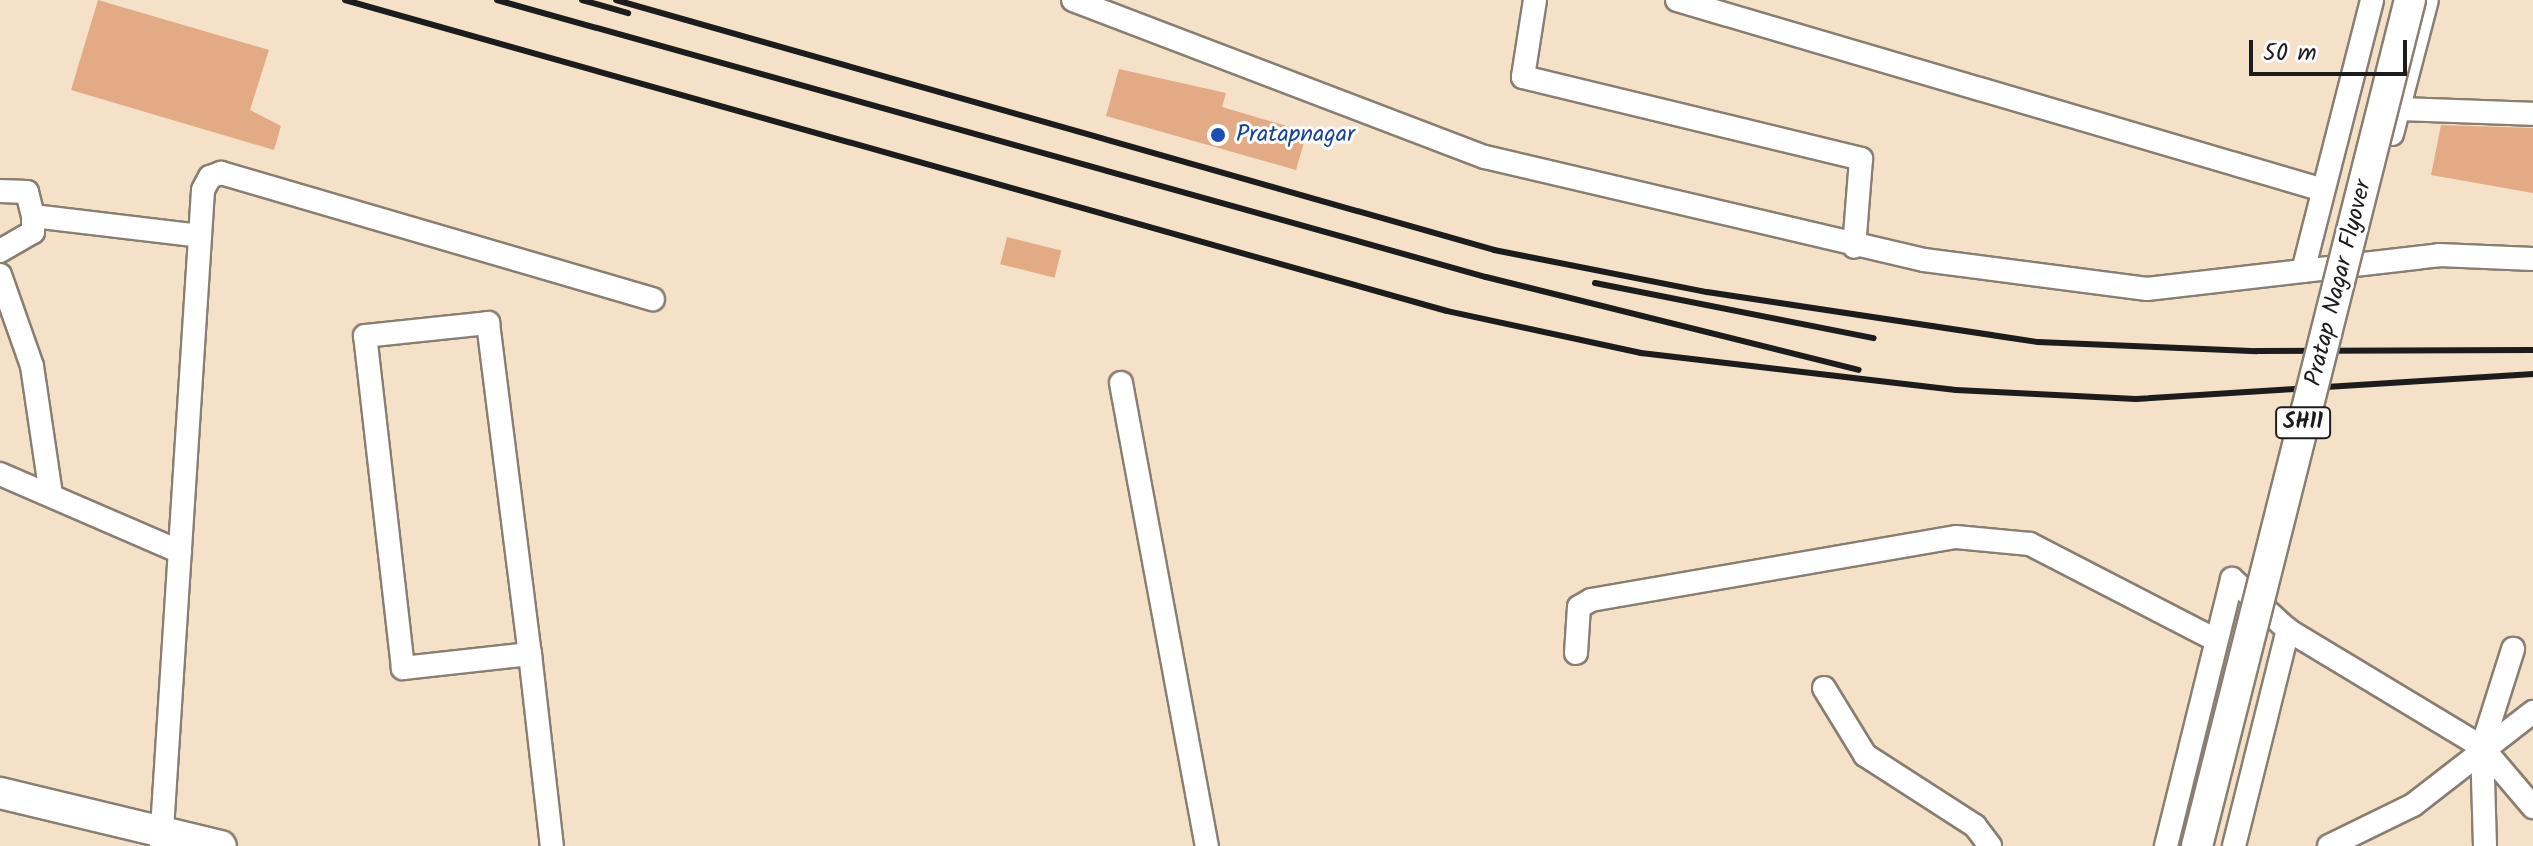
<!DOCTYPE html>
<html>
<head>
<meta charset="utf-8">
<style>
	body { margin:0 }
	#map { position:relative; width:2533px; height:846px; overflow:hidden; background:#f4e1c7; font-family:Kalam,sans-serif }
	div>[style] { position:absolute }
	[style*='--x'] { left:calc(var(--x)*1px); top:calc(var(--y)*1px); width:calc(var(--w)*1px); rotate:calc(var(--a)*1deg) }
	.building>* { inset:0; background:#e3aa86; transform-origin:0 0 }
	.roads { filter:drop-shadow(2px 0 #887e72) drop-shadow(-2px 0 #887e72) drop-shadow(0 2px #887e72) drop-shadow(0 -2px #887e72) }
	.minor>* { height:22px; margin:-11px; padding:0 11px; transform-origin:11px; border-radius:11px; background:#fff }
	.major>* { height:30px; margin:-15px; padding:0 15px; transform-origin:15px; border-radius:15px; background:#fff }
	.rail>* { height:6px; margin:-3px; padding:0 3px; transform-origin:3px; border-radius:3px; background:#1c1c1c }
	.bridges { filter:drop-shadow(2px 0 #887e72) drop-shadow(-2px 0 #887e72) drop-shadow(0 2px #887e72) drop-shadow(0 -2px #887e72) }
	.major-bridge>* { height:30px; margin:-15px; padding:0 15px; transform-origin:15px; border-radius:15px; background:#fff }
	.dots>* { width:22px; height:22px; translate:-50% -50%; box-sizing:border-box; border:4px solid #fff; border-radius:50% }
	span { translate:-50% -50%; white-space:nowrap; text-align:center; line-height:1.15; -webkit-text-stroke:6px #fff; paint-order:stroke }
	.shield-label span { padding:2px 6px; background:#fff; border:2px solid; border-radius:6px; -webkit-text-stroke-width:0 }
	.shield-label { font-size:22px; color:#1c1c1c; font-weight:700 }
	.transit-label { font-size:24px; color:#164399 }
	.left { translate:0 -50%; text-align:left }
	.street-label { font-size:24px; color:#1c1c1c }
	.scale { position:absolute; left:2249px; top:40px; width:158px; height:36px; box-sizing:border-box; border:4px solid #1c1c1c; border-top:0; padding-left:10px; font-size:24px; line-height:28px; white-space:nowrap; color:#1c1c1c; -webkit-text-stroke:6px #fff; paint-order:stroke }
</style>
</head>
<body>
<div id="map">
	<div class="building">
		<i style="clip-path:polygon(98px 0,269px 50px,250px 110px,281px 126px,274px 150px,71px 90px)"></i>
		<i style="clip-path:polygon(1119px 69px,1226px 93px,1222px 107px,1307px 132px,1296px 170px,1106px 116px)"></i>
		<i style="clip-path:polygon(2441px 125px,2533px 128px,2533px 193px,2431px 175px)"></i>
		<i style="left:1007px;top:237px;width:56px;height:28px;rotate:14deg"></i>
	</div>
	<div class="roads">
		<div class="minor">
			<i style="--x:1073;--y:0;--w:441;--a:20.9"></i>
			<i style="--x:1485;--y:157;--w:451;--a:13.2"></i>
			<i style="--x:1924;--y:260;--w:225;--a:7.4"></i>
			<i style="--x:2147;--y:289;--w:294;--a:-6.6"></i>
			<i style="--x:2439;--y:255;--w:94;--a:2.4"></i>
			<i style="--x:1535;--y:0;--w:78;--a:98.9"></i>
			<i style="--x:1523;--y:77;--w:348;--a:13.6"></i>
			<i style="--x:1861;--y:159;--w:88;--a:94.5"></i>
			<i style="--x:1677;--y:0;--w:673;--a:16.39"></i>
			<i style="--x:2398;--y:109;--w:135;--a:2.1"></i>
			<i style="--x:2392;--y:134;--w:138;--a:-75.4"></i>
			<i style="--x:0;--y:191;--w:27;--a:2"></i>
			<i style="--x:27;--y:192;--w:25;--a:76"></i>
			<i style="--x:33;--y:216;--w:168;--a:6.8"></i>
			<i style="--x:0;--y:251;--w:38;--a:-30"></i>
			<i style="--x:33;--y:232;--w:16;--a:-90"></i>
			<i style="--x:2303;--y:271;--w:280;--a:-75.7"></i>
			<i style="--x:0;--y:275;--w:96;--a:70.6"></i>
			<i style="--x:32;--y:366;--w:130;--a:81.6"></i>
			<i style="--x:1121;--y:383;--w:471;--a:79.5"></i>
			<i style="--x:0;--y:474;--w:196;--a:23.4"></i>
			<i style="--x:1576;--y:653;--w:46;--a:-86.3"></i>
			<i style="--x:1579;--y:607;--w:14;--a:-30"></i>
			<i style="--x:1591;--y:600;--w:370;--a:-9.8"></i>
			<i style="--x:1956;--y:537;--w:74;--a:5.4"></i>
			<i style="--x:2030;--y:544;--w:209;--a:27.3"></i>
			<i style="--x:530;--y:654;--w:128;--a:173.7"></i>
			<i style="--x:403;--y:668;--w:334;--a:-96.5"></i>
			<i style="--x:365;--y:336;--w:124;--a:-6"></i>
			<i style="--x:488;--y:323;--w:334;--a:82.8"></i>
			<i style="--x:530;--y:654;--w:193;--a:83.5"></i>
			<i style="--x:1824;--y:688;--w:79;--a:58.5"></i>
			<i style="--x:1865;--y:755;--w:131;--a:32.8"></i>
			<i style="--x:1975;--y:826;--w:25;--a:53"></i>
			<i style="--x:161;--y:845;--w:656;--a:-86.33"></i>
			<i style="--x:203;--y:190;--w:15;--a:-62"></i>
			<i style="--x:210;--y:177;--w:12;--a:-20"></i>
			<i style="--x:221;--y:173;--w:450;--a:16.3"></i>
			<i style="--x:2166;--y:846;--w:275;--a:-76.1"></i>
			<i style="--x:2232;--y:579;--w:76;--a:42.3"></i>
			<i style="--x:2288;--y:630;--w:227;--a:31.1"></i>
			<i style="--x:2482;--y:747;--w:79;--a:49.6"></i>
			<i style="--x:2234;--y:846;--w:223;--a:-76"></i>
			<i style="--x:2329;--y:846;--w:93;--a:-26"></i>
			<i style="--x:2413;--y:805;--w:152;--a:-37.8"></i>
			<i style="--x:2485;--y:846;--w:99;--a:-91.7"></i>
			<i style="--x:2482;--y:747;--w:103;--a:-72.4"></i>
		</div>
		<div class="major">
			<i style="--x:0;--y:793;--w:227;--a:13.5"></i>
		</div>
	</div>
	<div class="rail">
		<i style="--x:345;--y:0;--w:1145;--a:15.76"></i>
		<i style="--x:1447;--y:311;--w:198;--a:12.2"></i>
		<i style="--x:1641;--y:353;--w:317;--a:6.7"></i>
		<i style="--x:1956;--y:390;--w:180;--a:2.9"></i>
		<i style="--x:2136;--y:399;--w:398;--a:-3.6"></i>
		<i style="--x:497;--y:0;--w:1027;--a:15.65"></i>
		<i style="--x:1486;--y:277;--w:384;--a:14"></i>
		<i style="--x:582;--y:0;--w:48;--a:15.8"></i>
		<i style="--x:616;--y:0;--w:913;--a:15.89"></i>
		<i style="--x:1494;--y:250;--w:217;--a:11.2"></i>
		<i style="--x:1707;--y:292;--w:335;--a:8.6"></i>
		<i style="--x:2038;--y:342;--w:219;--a:2.4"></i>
		<i style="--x:2257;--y:351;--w:276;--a:-0.2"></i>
		<i style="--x:1595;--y:283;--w:284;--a:11.2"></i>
	</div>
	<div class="bridges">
		<div class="major-bridge">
			<i style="--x:2197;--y:846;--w:872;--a:-75.87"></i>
		</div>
	</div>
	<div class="dots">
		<i style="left:1218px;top:135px;background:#1a4fb4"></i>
	</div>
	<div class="shield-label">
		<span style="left:2303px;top:423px">SH11</span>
	</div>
	<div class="transit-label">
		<span class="left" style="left:1236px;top:135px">Pratapnagar</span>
	</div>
	<div class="street-label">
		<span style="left:2339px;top:283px;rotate:-76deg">Pratap Nagar Flyover</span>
	</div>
	<div class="scale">50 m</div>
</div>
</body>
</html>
